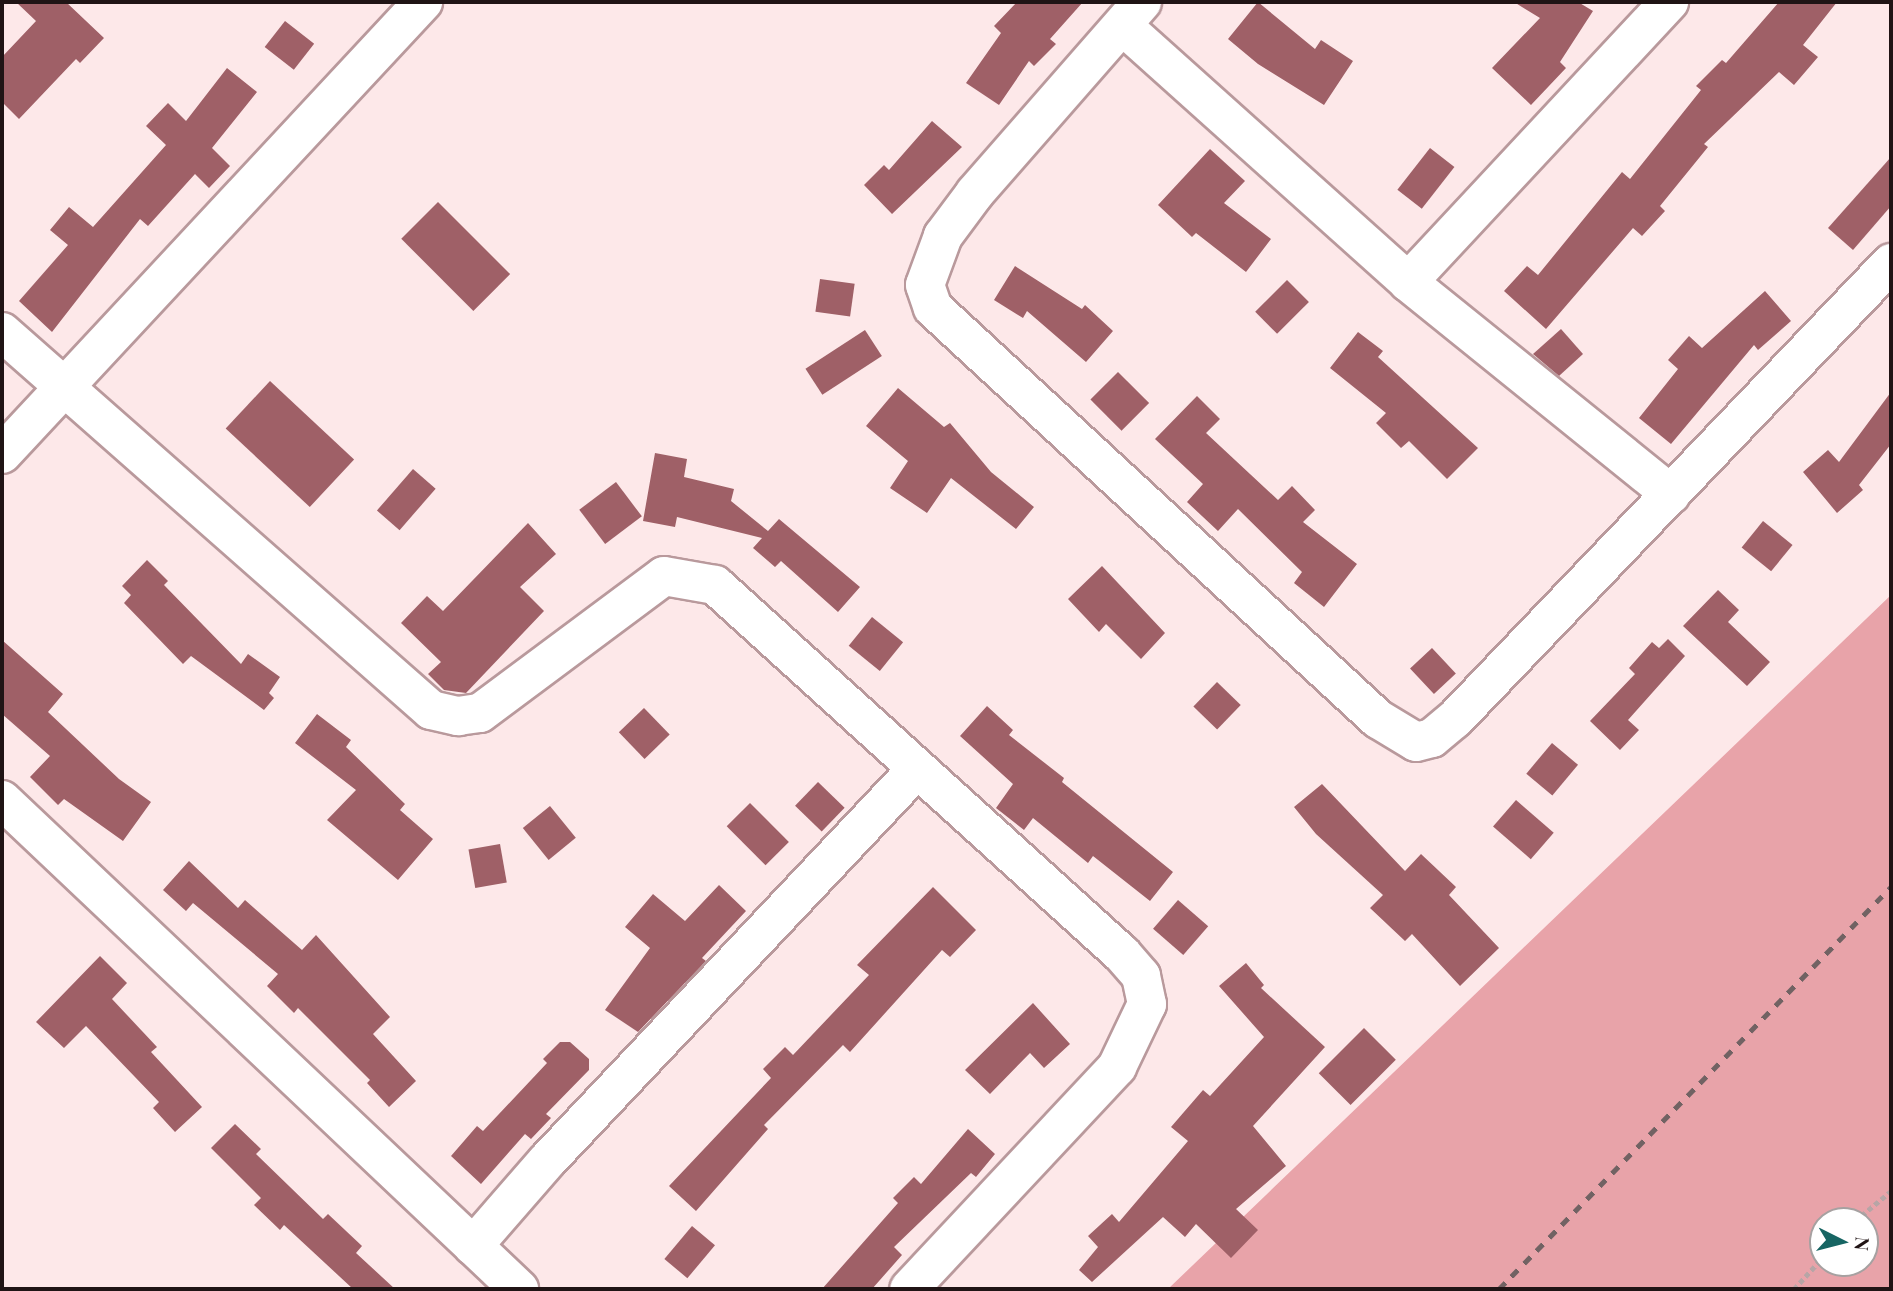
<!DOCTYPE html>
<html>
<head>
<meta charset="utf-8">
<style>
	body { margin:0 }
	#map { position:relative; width:1893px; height:1291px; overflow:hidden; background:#fde8e9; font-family:"Playfair Display",serif }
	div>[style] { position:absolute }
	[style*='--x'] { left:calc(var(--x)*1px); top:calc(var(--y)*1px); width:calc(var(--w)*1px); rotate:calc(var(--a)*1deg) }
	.forest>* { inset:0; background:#e8a3a9 }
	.building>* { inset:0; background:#9f6067; transform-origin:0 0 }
	.path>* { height:4.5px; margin-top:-2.25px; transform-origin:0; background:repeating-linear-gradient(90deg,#b7a5a6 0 5px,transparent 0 8.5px) }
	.roads { filter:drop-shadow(2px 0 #b9999c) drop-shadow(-2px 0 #b9999c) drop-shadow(0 2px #b9999c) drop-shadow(0 -2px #b9999c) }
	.minor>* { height:38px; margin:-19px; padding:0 19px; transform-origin:19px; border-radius:19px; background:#fff }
	.rail>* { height:5px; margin-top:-2.5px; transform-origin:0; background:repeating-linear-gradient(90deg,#716263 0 9px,transparent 0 18px) }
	span { translate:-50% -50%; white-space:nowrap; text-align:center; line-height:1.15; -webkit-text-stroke:6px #fff; paint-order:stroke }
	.frame { position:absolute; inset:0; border:4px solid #201415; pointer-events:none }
	.north { position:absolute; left:1809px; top:1207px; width:70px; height:70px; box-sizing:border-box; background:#fff; border:2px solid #a6a1a1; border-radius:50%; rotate:96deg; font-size:19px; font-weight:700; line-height:28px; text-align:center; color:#201415 }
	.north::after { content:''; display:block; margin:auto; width:24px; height:32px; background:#176563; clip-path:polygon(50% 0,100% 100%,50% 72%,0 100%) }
</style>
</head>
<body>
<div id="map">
	<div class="forest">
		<i style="clip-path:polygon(evenodd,1891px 595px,1891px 1289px,1168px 1289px,1891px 595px,1823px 1221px,1865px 1221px,1865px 1263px,1823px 1263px,1823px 1221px)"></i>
	</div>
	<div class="building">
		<i style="clip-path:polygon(16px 2px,66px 2px,104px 38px,80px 63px,76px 59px,19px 119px,2px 102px,2px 57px,36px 21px)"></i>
		<i style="clip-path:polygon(1017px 2px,1083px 2px,1050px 39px,1056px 44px,1034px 66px,1029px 61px,999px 105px,966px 83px,1001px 33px,994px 26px)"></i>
		<i style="clip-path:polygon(1258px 2px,1315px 49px,1321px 40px,1353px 61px,1324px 105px,1258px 64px,1228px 39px)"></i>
		<i style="clip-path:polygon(1514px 2px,1578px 2px,1593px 11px,1560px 62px,1566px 68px,1531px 105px,1492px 68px,1540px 18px)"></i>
		<i style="clip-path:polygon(1779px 2px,1837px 2px,1803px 45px,1818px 57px,1794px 85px,1779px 72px,1704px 144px,1708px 147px,1660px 206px,1665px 211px,1642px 236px,1633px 228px,1546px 329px,1504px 291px,1527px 266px,1538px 275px,1622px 172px,1630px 179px,1701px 90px,1696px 86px,1722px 60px,1726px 63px)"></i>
		<i style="left:285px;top:21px;width:37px;height:33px;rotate:38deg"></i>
		<i style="clip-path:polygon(227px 68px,257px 92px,212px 148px,230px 166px,209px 188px,195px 174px,148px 226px,140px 219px,52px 332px,19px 301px,68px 245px,50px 230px,69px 207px,93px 227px,166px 145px,146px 126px,168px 103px,186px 121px)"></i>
		<i style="clip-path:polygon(932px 121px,962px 147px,892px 214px,864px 185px,884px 165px,889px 170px)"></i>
		<i style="left:1430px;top:148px;width:31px;height:53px;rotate:38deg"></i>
		<i style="clip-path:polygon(1210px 149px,1245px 181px,1224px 203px,1271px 239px,1246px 272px,1196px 233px,1192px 237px,1158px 205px)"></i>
		<i style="clip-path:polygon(1891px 157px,1891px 206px,1853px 250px,1828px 228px)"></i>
		<i style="left:438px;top:202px;width:102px;height:52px;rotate:45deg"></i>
		<i style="clip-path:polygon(1015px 266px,1082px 309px,1085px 305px,1113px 331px,1086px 362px,1027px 311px,1023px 318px,994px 300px)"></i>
		<i style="left:820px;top:279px;width:35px;height:33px;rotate:8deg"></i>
		<i style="left:1287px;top:280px;width:31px;height:45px;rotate:45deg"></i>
		<i style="clip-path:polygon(1765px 291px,1791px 321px,1758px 350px,1754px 345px,1671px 444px,1639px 418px,1678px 369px,1668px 360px,1689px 336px,1702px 348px)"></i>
		<i style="clip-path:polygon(1561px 329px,1583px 354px,1559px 376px,1533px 354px)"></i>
		<i style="left:865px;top:330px;width:31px;height:71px;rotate:57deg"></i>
		<i style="clip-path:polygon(1358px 332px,1383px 351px,1378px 357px,1478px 448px,1447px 479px,1409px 441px,1401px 448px,1376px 423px,1386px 413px,1330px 368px)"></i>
		<i style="left:1118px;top:372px;width:44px;height:39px;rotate:45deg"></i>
		<i style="left:270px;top:381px;width:115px;height:65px;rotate:43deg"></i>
		<i style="clip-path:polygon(898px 388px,944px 427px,950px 423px,991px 472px,1034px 507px,1016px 529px,951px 478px,927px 513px,890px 488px,908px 461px,866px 426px)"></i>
		<i style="clip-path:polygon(1891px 392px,1891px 444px,1859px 485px,1863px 490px,1837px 513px,1803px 472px,1828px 450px,1839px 462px)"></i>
		<i style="clip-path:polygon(1197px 396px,1220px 419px,1206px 433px,1278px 500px,1292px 486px,1315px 510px,1303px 522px,1357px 564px,1324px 607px,1294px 583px,1302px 572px,1238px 509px,1218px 531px,1187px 502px,1203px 484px,1155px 439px)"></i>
		<i style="clip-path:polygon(655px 453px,687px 459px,684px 477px,734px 489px,731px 501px,768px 531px,779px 519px,860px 587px,838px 612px,781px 561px,775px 567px,753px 548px,762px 538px,677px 517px,675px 527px,643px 521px)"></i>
		<i style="left:413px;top:469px;width:30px;height:55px;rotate:41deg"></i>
		<i style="left:616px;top:482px;width:43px;height:46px;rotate:53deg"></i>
		<i style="left:1763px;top:521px;width:38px;height:34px;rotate:39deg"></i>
		<i style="clip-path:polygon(528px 523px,556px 554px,520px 587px,544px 611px,466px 693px,444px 690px,428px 674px,441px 662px,401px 623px,427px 596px,443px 611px)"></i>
		<i style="clip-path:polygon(147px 560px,168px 581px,164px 585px,241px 664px,248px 654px,280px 677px,269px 693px,274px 698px,264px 710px,191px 656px,183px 664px,124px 603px,131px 595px,122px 586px)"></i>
		<i style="clip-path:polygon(1102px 566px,1165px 633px,1141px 659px,1106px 624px,1099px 632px,1068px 599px)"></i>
		<i style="clip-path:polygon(1718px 590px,1739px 610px,1728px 622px,1770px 662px,1747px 686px,1683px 626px)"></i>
		<i style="left:872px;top:617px;width:40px;height:37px;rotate:39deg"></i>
		<i style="clip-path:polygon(1668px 639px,1685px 656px,1628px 720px,1639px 730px,1620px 750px,1590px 721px,1635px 674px,1629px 668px,1652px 642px,1659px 648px)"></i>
		<i style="clip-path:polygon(2px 640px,63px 694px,48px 712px,119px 779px,151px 802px,123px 841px,64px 799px,58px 805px,30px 777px,50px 756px,2px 714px)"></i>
		<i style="left:1432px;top:648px;width:35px;height:30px;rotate:47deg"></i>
		<i style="left:1217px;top:682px;width:33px;height:34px;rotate:44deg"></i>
		<i style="clip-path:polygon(987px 706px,1013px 730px,1009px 735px,1064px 778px,1062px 782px,1173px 872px,1150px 901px,1093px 856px,1088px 863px,1033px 818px,1024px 830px,996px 808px,1013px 784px,960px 736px)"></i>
		<i style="left:644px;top:708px;width:37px;height:35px;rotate:46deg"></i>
		<i style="clip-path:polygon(317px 714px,351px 740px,346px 747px,405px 804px,400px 810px,433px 839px,398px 880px,327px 820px,356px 790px,295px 743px)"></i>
		<i style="left:1552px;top:743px;width:34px;height:40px;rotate:40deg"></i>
		<i style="left:818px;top:782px;width:37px;height:33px;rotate:44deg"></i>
		<i style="clip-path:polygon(1322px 784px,1405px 871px,1421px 854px,1456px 887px,1449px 895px,1499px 948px,1460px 986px,1412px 934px,1405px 941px,1370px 908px,1383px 895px,1316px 834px,1294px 807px)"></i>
		<i style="left:1516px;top:800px;width:50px;height:35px;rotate:41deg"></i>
		<i style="left:750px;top:803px;width:55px;height:33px;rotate:45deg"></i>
		<i style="left:550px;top:806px;width:41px;height:35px;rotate:51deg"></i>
		<i style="left:500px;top:844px;width:39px;height:32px;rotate:80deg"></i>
		<i style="clip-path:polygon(189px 861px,238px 908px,245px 900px,302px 950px,316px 935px,390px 1017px,373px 1034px,416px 1081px,389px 1107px,367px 1083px,370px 1080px,298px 1008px,294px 1013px,267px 986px,278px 974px,193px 903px,186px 911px,163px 890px)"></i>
		<i style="clip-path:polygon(719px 885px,746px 911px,702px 958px,706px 961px,638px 1032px,605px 1010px,650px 948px,625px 927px,653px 894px,685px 921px)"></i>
		<i style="clip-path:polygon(933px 887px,976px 930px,950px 957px,942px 950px,850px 1052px,843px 1045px,764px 1125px,768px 1129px,696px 1211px,669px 1186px,771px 1078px,763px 1069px,785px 1047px,793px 1055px,869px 975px,857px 965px)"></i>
		<i style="left:1178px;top:900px;width:40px;height:38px;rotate:41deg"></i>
		<i style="clip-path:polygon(100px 956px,127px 983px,112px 999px,157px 1047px,151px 1052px,202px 1107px,175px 1132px,153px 1108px,159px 1102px,86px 1026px,64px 1048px,36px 1022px)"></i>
		<i style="clip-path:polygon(1246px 963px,1264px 985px,1261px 988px,1325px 1047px,1253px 1126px,1286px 1166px,1236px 1209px,1258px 1230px,1231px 1258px,1196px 1224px,1185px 1237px,1163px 1217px,1092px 1282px,1079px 1270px,1098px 1247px,1088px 1236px,1112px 1214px,1119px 1222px,1188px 1141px,1171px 1127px,1203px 1090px,1210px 1096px,1264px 1037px,1219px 986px)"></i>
		<i style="clip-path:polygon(1033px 1003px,1070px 1044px,1044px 1068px,1030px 1053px,990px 1094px,965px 1070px)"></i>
		<i style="left:1364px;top:1028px;width:45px;height:64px;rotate:45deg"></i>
		<i style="clip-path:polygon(560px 1042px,570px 1042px,589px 1059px,589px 1070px,546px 1114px,551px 1118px,531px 1139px,525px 1134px,481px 1184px,451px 1156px,477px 1126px,483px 1131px,547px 1063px,543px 1059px)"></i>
		<i style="clip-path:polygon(235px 1124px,261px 1149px,256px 1154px,323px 1219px,328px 1214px,362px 1246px,356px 1253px,395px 1289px,353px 1289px,284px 1225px,280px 1230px,254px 1205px,261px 1198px,211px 1148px)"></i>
		<i style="clip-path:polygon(968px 1129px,995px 1154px,976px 1177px,971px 1173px,894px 1247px,902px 1255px,872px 1289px,822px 1289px,898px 1203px,893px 1198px,914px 1177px,921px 1184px)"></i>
		<i style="left:692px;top:1226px;width:30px;height:43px;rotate:40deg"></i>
	</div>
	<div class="path">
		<i style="--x:1855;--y:1221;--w:47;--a:-39.8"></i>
		<i style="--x:1794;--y:1289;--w:43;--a:-47.8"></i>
	</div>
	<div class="roads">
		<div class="minor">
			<i style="--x:1142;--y:2;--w:254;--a:131.2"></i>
			<i style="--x:975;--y:193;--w:54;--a:126.7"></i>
			<i style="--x:943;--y:236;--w:52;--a:110.2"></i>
			<i style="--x:925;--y:285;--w:24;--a:71"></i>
			<i style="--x:933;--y:308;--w:606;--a:42.73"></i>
			<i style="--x:1378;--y:719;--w:44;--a:31.2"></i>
			<i style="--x:1416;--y:742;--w:16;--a:-14"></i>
			<i style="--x:1432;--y:738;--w:30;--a:-40"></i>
			<i style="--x:1455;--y:719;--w:631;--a:-46.28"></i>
			<i style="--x:1123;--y:26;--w:383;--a:41.9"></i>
			<i style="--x:1408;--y:282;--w:338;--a:38.9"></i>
			<i style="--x:1408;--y:282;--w:383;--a:-47"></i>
			<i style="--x:2;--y:332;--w:572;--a:41.38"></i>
			<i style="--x:431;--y:710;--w:28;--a:13"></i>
			<i style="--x:458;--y:716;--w:22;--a:-8"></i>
			<i style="--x:480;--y:713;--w:229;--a:-36.7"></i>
			<i style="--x:664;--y:576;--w:52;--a:10"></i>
			<i style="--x:715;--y:585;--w:549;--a:42.2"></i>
			<i style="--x:1122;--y:954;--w:29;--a:49"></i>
			<i style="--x:1141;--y:976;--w:29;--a:78"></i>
			<i style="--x:1147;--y:1004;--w:70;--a:115.5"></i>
			<i style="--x:1117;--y:1067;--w:304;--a:133.1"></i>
			<i style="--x:2;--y:454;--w:618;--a:-47.03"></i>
			<i style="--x:2;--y:800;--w:712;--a:43.41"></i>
			<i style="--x:473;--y:1246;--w:113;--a:-49"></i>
			<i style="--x:547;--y:1161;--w:539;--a:-46.65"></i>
		</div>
	</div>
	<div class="rail">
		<i style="--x:1499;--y:1289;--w:561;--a:-45.72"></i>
	</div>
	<div class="frame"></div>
	<div class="north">N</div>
</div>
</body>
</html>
